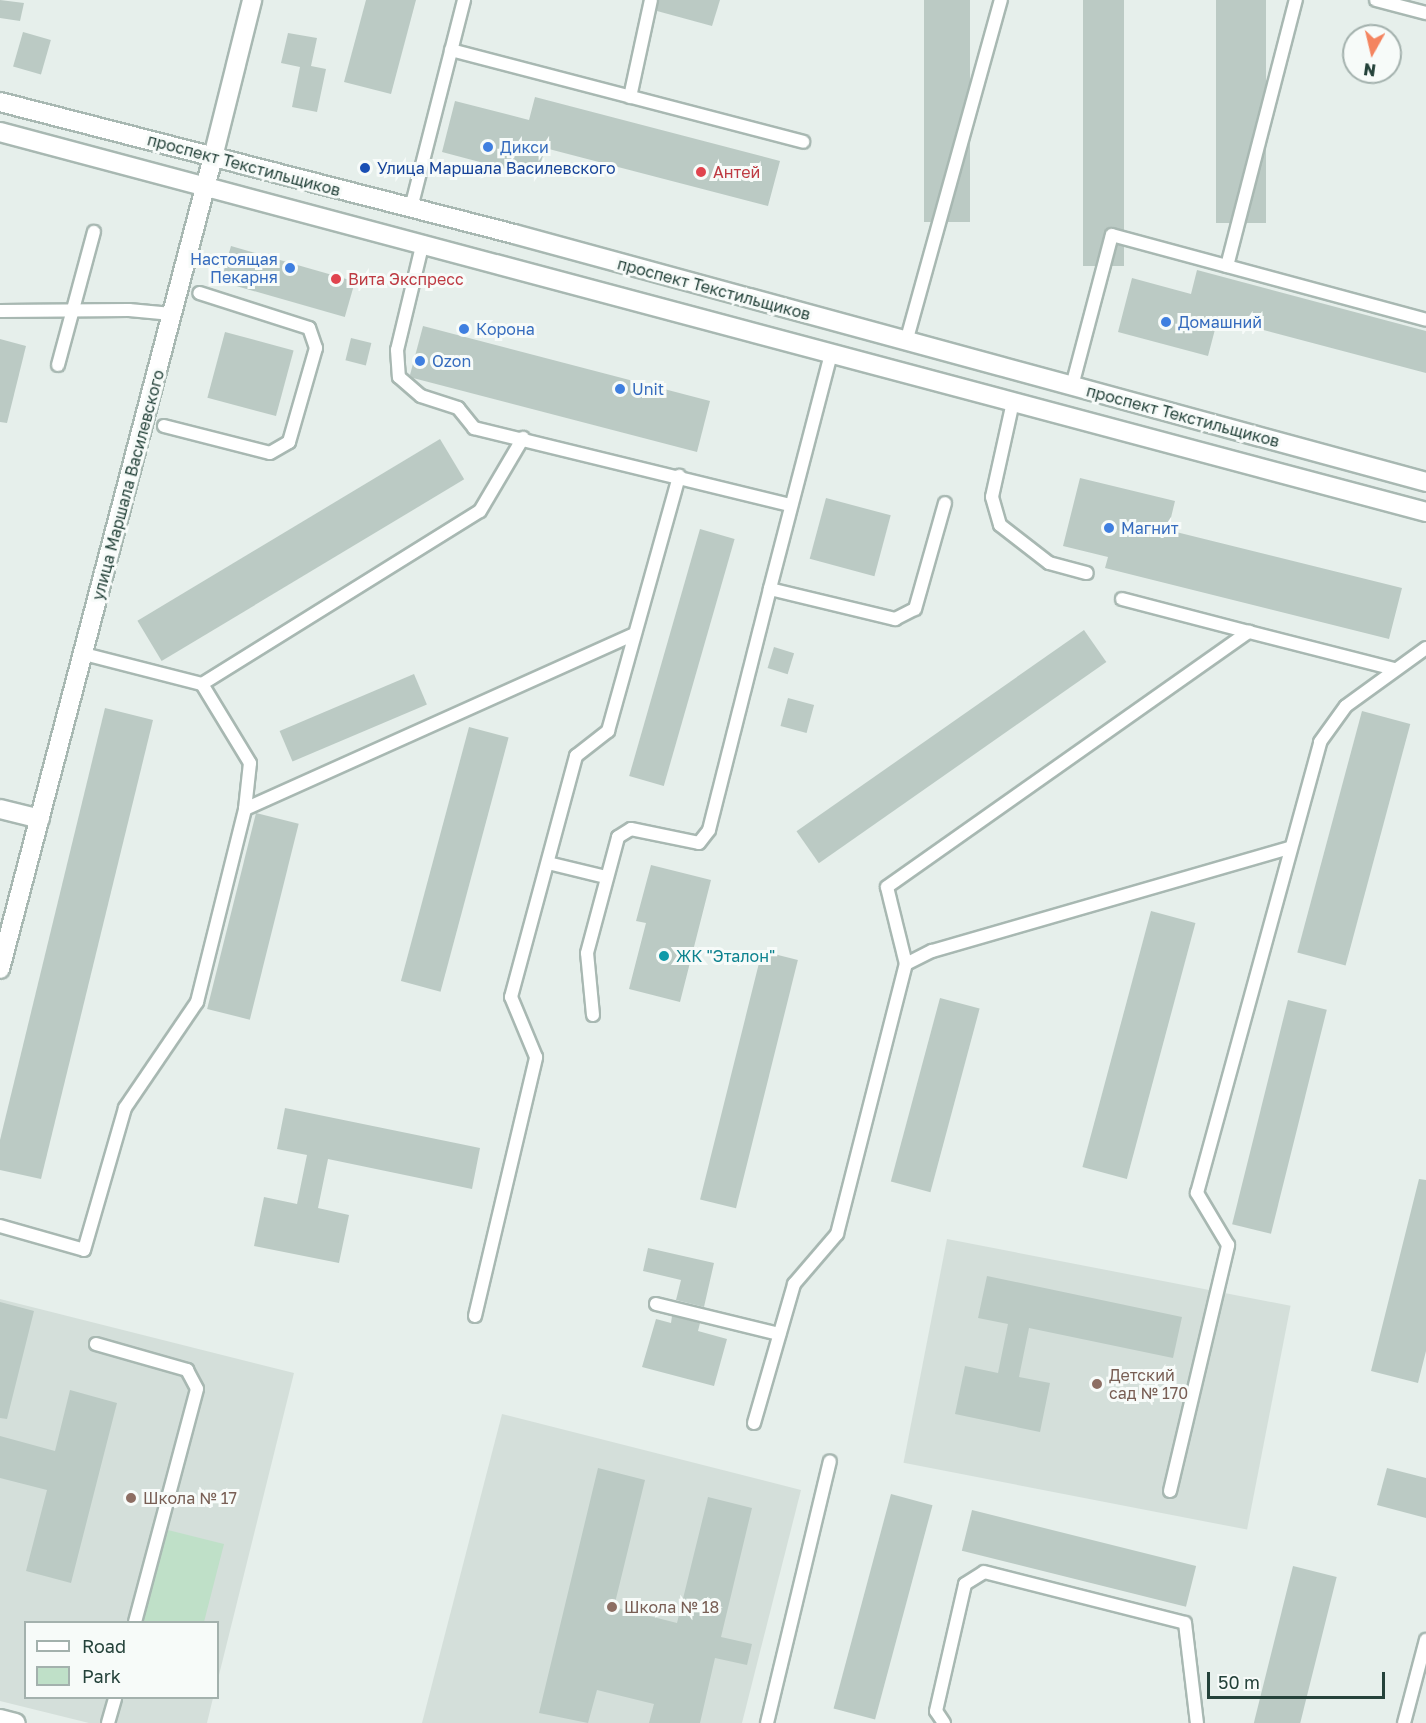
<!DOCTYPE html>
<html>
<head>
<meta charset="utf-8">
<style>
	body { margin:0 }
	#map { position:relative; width:1426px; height:1723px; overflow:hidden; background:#e6efeb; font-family:"Golos Text",sans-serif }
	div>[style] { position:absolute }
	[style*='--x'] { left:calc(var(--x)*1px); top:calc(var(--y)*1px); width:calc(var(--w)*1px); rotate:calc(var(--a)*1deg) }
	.built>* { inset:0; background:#d4dfda; transform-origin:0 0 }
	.green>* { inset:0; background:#bfe0c8 }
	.building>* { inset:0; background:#bbcac4; transform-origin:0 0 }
	.roads { filter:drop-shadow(2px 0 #a8b8b2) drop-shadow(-2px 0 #a8b8b2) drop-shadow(0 2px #a8b8b2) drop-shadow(0 -2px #a8b8b2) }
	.lane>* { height:12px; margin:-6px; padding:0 6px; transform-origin:6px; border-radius:6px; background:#fff }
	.street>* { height:18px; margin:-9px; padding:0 9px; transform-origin:9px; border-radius:9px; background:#fff }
	.secondary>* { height:18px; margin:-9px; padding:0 9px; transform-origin:9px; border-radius:9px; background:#fff }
	.dots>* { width:16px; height:16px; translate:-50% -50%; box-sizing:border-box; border:3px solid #f7fbf9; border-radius:50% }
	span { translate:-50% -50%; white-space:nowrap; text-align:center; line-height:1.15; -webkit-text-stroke:6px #f7fbf9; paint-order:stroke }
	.shop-label { font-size:16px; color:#366cbe }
	.left { translate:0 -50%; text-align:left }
	.right { translate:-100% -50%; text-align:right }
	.street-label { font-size:16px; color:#24423a }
	.transit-label { font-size:16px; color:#164399 }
	.health-label { font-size:16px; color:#be3a42 }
	.culture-label { font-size:16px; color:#0d838f }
	.education-label { font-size:16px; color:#785e54 }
	.legend { position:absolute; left:24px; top:1621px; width:195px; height:78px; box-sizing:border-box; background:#f7fbf9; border:2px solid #a3b1ad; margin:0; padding:8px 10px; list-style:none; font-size:18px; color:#24423a }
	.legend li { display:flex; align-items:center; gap:12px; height:30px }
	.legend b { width:30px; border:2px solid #a3b1ad }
	.north { position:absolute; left:1342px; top:24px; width:60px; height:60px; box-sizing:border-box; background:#f7fbf9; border:2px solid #a3b1ad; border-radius:50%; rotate:188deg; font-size:16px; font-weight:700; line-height:24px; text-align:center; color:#24423a }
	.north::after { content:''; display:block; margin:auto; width:21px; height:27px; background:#f4845f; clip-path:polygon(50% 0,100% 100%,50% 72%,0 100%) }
	.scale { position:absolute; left:1207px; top:1672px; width:178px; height:27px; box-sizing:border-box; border:3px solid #24423a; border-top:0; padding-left:8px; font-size:18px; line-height:21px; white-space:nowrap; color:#24423a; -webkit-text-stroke:4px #f7fbf9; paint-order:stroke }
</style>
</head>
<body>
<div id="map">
	<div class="built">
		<i style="left:947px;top:1239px;width:350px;height:228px;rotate:11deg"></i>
		<i style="clip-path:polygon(0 1299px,294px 1373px,218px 1679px,218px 1622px,26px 1622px,26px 1698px,213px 1698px,207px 1723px,89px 1723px,0 1701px)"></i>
		<i style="clip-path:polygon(502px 1414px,801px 1490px,742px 1723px,422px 1723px)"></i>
	</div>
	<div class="green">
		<i style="clip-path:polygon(152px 1526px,224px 1544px,204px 1622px,128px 1622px)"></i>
	</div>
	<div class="building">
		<i style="clip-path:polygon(0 0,24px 3px,20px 21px,0 18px)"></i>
		<i style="clip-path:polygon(366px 0,416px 0,391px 94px,344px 82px)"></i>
		<i style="clip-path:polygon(659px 0,720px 0,712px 26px,657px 11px)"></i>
		<i style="left:924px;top:0;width:46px;height:222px"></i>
		<i style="left:1083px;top:0;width:41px;height:266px"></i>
		<i style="left:1216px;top:0;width:50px;height:223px"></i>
		<i style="left:23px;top:32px;width:29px;height:36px;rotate:16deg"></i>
		<i style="clip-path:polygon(288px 33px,317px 38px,311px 66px,326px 69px,317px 112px,292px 107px,300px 67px,281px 63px)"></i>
		<i style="clip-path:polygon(535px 97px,780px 161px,768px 206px,545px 148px,537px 177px,442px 152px,455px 101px,529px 120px)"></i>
		<i style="left:231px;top:246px;width:129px;height:37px;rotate:16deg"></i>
		<i style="clip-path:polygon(1197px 270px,1426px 331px,1426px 373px,1218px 318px,1208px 356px,1118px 332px,1132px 278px,1191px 294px)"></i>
		<i style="clip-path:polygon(423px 326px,710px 401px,697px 452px,413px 378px,410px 375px)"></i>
		<i style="left:225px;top:332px;width:71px;height:68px;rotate:15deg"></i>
		<i style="left:351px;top:338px;width:21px;height:23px;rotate:14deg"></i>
		<i style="clip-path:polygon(0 339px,26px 346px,7px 423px,0 422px)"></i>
		<i style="left:440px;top:439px;width:47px;height:353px;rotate:59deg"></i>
		<i style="clip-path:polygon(1080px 478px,1175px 501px,1168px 530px,1402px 588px,1389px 639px,1105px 568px,1108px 557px,1063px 546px)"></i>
		<i style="left:826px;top:498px;width:67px;height:63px;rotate:15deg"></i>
		<i style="left:700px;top:529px;width:36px;height:257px;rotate:16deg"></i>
		<i style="left:1084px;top:630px;width:39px;height:351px;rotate:55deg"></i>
		<i style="left:774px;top:647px;width:21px;height:22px;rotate:17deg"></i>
		<i style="left:414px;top:674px;width:33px;height:146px;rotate:67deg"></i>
		<i style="left:788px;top:698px;width:27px;height:29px;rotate:15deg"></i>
		<i style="clip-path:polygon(105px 708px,153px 720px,41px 1179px,0 1170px,0 1140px)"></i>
		<i style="left:1362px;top:711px;width:50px;height:250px;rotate:15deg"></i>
		<i style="left:469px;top:727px;width:41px;height:263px;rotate:15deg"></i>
		<i style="left:256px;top:813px;width:44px;height:202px;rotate:14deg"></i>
		<i style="clip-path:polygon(651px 865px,711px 880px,680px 1002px,629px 989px,646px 923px,636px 921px)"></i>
		<i style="left:1151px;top:911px;width:46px;height:265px;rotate:15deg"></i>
		<i style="left:762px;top:951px;width:37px;height:256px;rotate:14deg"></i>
		<i style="left:940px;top:998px;width:41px;height:190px;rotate:15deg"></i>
		<i style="left:1288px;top:1000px;width:40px;height:231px;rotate:14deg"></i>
		<i style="clip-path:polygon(285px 1108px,480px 1148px,472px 1189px,328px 1159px,318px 1208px,349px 1215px,339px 1263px,254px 1246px,264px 1197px,297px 1204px,307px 1155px,277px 1149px)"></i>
		<i style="clip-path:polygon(1419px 1179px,1426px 1180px,1426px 1351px,1418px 1383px,1371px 1371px)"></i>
		<i style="clip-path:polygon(648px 1248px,714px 1263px,704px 1307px,676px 1300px,681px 1280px,643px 1271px)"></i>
		<i style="clip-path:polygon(987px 1276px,1182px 1317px,1173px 1358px,1029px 1328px,1019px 1377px,1050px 1383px,1040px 1432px,955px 1414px,965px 1366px,998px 1373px,1008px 1324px,978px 1318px)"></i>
		<i style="clip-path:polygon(0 1302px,34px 1311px,7px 1419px,0 1418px)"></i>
		<i style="clip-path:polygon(672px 1316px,700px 1323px,698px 1331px,727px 1339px,714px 1386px,642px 1367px,656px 1319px,671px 1323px)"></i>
		<i style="clip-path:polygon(70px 1390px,117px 1403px,71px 1583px,26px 1571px,47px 1490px,0 1478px,0 1436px,55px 1451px)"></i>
		<i style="clip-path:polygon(598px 1468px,645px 1480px,614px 1607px,677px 1623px,708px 1497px,752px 1508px,721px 1637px,752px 1644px,747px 1665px,715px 1658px,700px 1723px,649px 1723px,654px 1704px,597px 1690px,588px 1723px,539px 1713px)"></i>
		<i style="clip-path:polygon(1387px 1468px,1426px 1478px,1426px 1518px,1377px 1505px)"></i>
		<i style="left:891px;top:1494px;width:43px;height:222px;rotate:15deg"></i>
		<i style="left:972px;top:1510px;width:231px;height:42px;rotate:14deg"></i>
		<i style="left:1293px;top:1566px;width:45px;height:162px;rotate:14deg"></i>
	</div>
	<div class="roads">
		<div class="lane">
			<i style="--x:1376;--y:0;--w:52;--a:14.6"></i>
			<i style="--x:451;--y:50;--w:364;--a:14.6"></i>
			<i style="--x:630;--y:97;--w:99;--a:-77.8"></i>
			<i style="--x:411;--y:208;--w:215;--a:-75.7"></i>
			<i style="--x:423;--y:242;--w:111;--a:103.5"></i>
			<i style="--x:397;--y:350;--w:27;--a:86"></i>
			<i style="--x:399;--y:377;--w:29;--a:41"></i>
			<i style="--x:421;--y:396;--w:39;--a:18"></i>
			<i style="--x:458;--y:408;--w:26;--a:51"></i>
			<i style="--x:474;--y:428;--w:326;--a:13.7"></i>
			<i style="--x:1227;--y:266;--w:275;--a:-75.5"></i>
			<i style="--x:0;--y:311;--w:129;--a:-0.4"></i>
			<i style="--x:129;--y:310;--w:43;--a:5.3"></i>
			<i style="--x:906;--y:342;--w:355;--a:-74.5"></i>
			<i style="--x:831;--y:354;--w:243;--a:104.6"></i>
			<i style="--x:770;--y:589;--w:129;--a:13.5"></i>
			<i style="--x:895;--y:619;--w:22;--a:-27"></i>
			<i style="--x:915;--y:609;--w:110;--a:-74.2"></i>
			<i style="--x:58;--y:365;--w:138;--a:-74.9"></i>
			<i style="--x:1072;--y:386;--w:156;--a:-75.2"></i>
			<i style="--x:1112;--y:235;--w:325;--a:15.1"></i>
			<i style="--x:1013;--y:402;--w:97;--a:102.5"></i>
			<i style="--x:992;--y:497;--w:29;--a:74"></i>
			<i style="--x:1000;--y:525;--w:62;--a:37.8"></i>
			<i style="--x:1049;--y:563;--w:39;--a:15"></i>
			<i style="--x:164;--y:426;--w:109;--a:14.3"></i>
			<i style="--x:270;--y:453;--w:22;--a:-30"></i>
			<i style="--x:289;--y:442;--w:98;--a:-74"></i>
			<i style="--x:316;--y:348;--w:21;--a:-109"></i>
			<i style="--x:309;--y:328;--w:115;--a:-162.3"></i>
			<i style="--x:1122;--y:599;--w:131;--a:14.6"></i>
			<i style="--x:84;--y:654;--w:122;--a:14.3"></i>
			<i style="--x:202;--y:684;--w:327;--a:-31.9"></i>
			<i style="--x:480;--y:511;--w:85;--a:-59.5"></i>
			<i style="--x:245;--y:809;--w:427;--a:-24.2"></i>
			<i style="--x:548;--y:863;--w:60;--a:13.6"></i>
			<i style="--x:906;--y:964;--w:79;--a:-103.9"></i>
			<i style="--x:887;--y:887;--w:443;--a:-35.2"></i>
			<i style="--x:1249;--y:632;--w:150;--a:14.3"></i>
			<i style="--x:593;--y:1015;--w:62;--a:-95.5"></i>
			<i style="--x:587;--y:953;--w:120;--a:-75"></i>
			<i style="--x:618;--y:837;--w:15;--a:-32"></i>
			<i style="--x:631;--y:829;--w:69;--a:11.6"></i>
			<i style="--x:699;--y:843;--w:16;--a:-52"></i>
			<i style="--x:709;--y:830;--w:249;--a:-75.8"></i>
			<i style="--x:0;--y:1226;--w:87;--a:15.9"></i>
			<i style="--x:84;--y:1250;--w:148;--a:-73.9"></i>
			<i style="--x:125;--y:1108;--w:128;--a:-55.8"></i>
			<i style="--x:197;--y:1002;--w:199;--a:-76"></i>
			<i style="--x:245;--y:809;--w:46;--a:-83.8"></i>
			<i style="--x:250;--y:763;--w:92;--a:-121.3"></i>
			<i style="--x:656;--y:1304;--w:127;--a:13.7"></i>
			<i style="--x:475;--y:1316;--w:266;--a:-76.7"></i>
			<i style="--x:536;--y:1057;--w:65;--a:-112.6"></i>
			<i style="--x:511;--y:997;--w:250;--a:-74.9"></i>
			<i style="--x:576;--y:756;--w:41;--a:-38"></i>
			<i style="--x:608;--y:731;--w:265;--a:-74.4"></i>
			<i style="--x:96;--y:1344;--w:95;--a:15.9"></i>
			<i style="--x:187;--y:1370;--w:21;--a:62"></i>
			<i style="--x:197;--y:1389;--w:241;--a:104.9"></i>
			<i style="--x:754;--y:1423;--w:145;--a:-73.9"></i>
			<i style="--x:794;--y:1284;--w:66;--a:-49.3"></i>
			<i style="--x:837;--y:1234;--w:279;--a:-75.7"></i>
			<i style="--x:906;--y:964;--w:29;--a:-27"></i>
			<i style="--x:932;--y:951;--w:372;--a:-16.1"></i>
			<i style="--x:1170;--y:1491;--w:253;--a:-76.7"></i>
			<i style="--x:1228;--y:1245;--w:61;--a:-120.8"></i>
			<i style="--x:1197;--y:1193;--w:467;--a:-74.7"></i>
			<i style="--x:1320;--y:742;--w:44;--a:-54.2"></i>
			<i style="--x:1346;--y:706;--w:99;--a:-35.9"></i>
			<i style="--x:108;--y:1723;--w:26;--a:-74"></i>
			<i style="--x:767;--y:1723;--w:269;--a:-76.5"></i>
			<i style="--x:944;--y:1723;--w:14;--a:-124"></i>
			<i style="--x:936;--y:1711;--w:130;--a:-77.1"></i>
			<i style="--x:965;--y:1584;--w:22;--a:-32"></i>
			<i style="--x:984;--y:1572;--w:207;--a:14.2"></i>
			<i style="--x:1185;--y:1623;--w:101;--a:83.2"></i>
			<i style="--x:1404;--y:1723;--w:86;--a:-75.2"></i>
		</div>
		<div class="street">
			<i style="--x:213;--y:157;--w:162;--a:-76"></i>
			<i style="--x:0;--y:809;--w:41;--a:14"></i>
			<i style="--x:0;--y:1719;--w:16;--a:14"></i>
		</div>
		<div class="secondary">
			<i style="--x:0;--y:102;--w:531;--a:14.4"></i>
			<i style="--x:514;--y:234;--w:945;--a:15.21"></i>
			<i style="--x:0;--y:132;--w:1476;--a:14.92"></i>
			<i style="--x:0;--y:969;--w:839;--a:-75.3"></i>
		</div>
	</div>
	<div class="dots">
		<i style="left:488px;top:147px;background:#3f7fe0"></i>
		<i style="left:365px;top:168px;background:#1a4fb4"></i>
		<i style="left:701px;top:172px;background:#e0444e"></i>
		<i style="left:290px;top:268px;background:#3f7fe0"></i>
		<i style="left:336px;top:279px;background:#e0444e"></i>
		<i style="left:1166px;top:322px;background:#3f7fe0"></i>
		<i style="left:464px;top:329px;background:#3f7fe0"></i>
		<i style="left:420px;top:361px;background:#3f7fe0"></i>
		<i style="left:620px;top:389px;background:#3f7fe0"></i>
		<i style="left:1109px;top:528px;background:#3f7fe0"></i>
		<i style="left:664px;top:956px;background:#0f9aa8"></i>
		<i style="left:1097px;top:1384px;background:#8d6e63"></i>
		<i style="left:131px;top:1498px;background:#8d6e63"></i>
		<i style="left:612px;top:1607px;background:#8d6e63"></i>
	</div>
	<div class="shop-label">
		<span class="left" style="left:500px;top:147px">Дикси</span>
		<span class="right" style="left:278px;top:268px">Настоящая<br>Пекарня</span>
		<span class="left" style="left:1178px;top:322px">Домашний</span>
		<span class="left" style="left:476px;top:329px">Корона</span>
		<span class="left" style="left:432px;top:361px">Ozon</span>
		<span class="left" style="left:632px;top:389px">Unit</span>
		<span class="left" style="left:1121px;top:528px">Магнит</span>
	</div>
	<div class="street-label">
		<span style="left:244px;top:165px;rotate:15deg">проспект Текстильщиков</span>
		<span style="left:714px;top:289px;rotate:15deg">проспект Текстильщиков</span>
		<span style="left:1183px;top:416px;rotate:15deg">проспект Текстильщиков</span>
		<span style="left:128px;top:485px;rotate:-75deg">улица Маршала Василевского</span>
	</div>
	<div class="transit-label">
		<span class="left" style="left:377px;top:168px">Улица Маршала Василевского</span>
	</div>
	<div class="health-label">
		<span class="left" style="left:713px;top:172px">Антей</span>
		<span class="left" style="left:348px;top:279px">Вита Экспресс</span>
	</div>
	<div class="culture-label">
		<span class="left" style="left:676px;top:956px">ЖК "Эталон"</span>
	</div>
	<div class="education-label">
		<span class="left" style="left:1109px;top:1384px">Детский<br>сад № 170</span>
		<span class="left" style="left:143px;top:1498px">Школа № 17</span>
		<span class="left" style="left:624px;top:1607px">Школа № 18</span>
	</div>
	<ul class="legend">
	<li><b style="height:8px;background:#fff"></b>Road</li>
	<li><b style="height:16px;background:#bfe0c8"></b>Park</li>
	</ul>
	<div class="north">N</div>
	<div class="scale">50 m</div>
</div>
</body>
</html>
